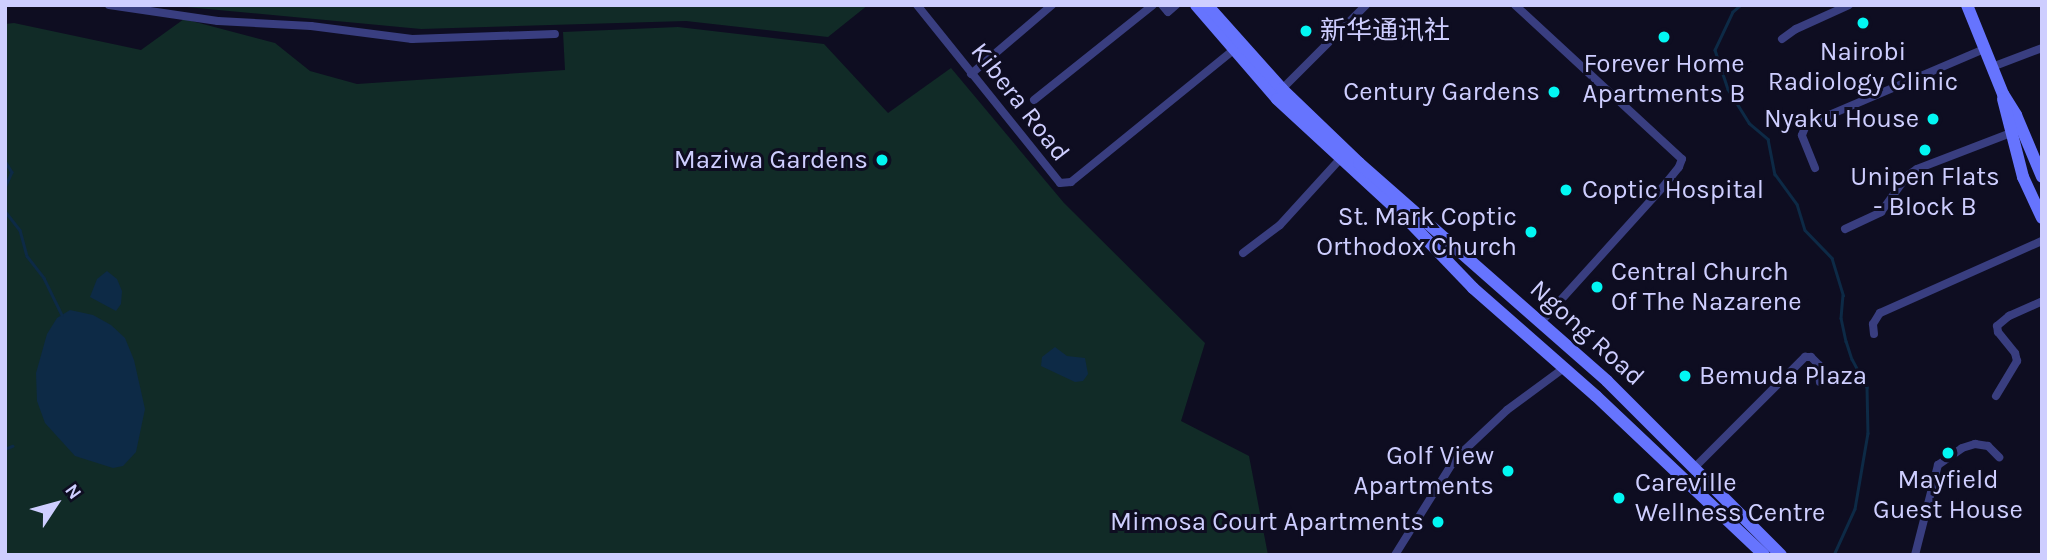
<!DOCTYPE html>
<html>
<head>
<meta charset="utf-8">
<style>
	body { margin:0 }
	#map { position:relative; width:2047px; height:560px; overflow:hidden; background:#0e0d21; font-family:Karla,"Noto Sans SC",sans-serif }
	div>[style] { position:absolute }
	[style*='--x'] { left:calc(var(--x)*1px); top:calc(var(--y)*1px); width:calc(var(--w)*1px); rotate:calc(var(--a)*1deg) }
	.green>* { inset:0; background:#112b27 }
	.water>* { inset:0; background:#0d2a46 }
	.stream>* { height:2.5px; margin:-1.25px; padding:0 1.25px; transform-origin:1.25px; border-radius:1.25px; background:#0d2a46 }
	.minor>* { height:8px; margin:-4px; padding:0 4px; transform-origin:4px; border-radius:4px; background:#393e80 }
	.secondary>* { height:12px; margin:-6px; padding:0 6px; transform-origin:6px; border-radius:6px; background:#6674fe }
	.dots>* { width:19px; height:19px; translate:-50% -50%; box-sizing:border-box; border:4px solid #0e0d21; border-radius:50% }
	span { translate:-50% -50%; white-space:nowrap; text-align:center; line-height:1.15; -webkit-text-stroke:6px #0e0d21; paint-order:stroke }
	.poi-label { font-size:26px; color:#ceceff }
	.left { translate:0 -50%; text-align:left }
	.right { translate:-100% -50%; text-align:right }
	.street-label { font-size:26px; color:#ceceff }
	.frame { position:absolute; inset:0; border:7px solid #ceceff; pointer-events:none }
	.north { position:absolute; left:21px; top:469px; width:70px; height:70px; -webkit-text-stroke:5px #0e0d21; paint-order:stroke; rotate:54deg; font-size:19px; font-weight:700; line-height:28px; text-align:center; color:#ceceff }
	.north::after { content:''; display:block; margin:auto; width:24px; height:32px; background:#ceceff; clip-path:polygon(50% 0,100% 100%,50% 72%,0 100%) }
</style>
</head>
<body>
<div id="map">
	<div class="green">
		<i style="clip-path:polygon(165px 5px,868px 5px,828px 37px,686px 21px,421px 29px)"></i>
		<i style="clip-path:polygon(184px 19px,275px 43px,310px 71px,357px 84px,565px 70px,563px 32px,678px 27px,824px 44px,888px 113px,951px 68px,1064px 203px,1205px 343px,1181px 421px,1249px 456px,1268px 555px,5px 555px,5px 24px,14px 23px,141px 50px)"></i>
	</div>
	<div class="water">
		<i style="clip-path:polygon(107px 271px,117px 279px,122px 291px,121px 304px,116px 311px,90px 297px,97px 279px)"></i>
		<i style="clip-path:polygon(70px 310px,93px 315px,111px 325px,125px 338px,134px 360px,145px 409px,136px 452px,123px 466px,113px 468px,75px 456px,45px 423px,37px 401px,36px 373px,47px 334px,57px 318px)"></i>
		<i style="clip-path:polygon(1055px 347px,1067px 356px,1085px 358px,1088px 374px,1083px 381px,1075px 382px,1041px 366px,1042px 357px)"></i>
	</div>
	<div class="stream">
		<i style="--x:1741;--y:5;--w:11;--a:139"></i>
		<i style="--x:1733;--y:12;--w:42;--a:115.3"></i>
		<i style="--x:1715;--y:50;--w:41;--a:71.6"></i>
		<i style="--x:1728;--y:89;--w:40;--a:58"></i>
		<i style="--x:1749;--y:123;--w:25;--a:40"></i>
		<i style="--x:1768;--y:139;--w:36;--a:79"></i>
		<i style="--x:1775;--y:174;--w:37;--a:54"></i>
		<i style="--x:1797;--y:204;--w:27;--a:73"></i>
		<i style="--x:1805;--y:230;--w:39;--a:46"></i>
		<i style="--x:1832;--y:258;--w:39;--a:73"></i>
		<i style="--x:1843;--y:295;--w:23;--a:95"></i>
		<i style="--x:1841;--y:318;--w:24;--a:78"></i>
		<i style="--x:1846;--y:341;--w:19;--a:72"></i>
		<i style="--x:1852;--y:359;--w:32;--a:62"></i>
		<i style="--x:1867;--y:387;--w:46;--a:88.8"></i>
		<i style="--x:1868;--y:433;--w:77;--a:99.7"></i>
		<i style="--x:1855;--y:509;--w:51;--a:114.5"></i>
		<i style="--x:5;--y:161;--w:13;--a:58"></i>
		<i style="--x:12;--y:172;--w:17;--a:114"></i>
		<i style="--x:5;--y:211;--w:24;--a:52"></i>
		<i style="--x:20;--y:230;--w:27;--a:75"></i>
		<i style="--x:27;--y:256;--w:28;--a:52"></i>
		<i style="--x:44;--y:278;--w:41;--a:64.1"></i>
		<i style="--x:5;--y:449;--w:8;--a:-23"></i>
	</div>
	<div class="minor">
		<i style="--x:109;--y:5;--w:110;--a:8.4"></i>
		<i style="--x:218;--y:21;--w:93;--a:3.1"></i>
		<i style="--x:311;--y:26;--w:102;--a:7.3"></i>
		<i style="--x:412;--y:39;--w:143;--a:-2"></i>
		<i style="--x:917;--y:5;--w:228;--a:51.2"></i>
		<i style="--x:1060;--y:183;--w:11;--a:-5"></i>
		<i style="--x:1071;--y:182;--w:208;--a:-39.1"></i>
		<i style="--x:1162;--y:5;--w:9;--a:49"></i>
		<i style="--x:1168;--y:12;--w:11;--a:-41"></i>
		<i style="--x:1515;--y:5;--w:227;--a:42.7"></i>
		<i style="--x:1682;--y:159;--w:9;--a:111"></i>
		<i style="--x:1679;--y:167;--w:27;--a:129"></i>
		<i style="--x:1662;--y:188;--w:181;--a:132.1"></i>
		<i style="--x:1782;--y:39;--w:17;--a:-36"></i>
		<i style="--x:1796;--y:29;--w:58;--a:-24.4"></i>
		<i style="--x:1992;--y:67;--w:53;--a:-20.8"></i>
		<i style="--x:971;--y:74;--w:106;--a:-40.4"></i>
		<i style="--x:1282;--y:89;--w:119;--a:-45"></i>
		<i style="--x:1034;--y:100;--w:152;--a:-38.6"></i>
		<i style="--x:1815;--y:168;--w:35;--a:-112"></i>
		<i style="--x:1802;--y:135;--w:11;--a:-68"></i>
		<i style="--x:1806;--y:125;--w:194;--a:-23.1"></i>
		<i style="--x:1845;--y:229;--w:40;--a:-25"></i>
		<i style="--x:1881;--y:212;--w:44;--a:-54.2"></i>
		<i style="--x:1907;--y:176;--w:12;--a:-35"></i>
		<i style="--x:1917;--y:169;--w:106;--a:-21"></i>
		<i style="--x:1243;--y:253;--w:46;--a:-37.1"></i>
		<i style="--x:1280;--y:225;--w:91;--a:-47.7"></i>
		<i style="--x:1874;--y:334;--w:10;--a:-96"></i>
		<i style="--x:1873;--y:324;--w:13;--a:-58"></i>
		<i style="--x:1880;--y:313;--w:177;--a:-24"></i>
		<i style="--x:1996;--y:396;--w:41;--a:-59"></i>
		<i style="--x:2017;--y:361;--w:8;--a:-104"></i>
		<i style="--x:2015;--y:353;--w:27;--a:-129"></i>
		<i style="--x:1998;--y:332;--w:6;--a:-99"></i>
		<i style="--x:1997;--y:326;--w:16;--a:-40"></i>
		<i style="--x:2009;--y:316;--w:36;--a:-24"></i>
		<i style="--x:1695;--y:467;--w:156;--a:-45"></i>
		<i style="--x:1805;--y:357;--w:6;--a:0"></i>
		<i style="--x:1811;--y:357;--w:11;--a:45"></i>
		<i style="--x:1819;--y:365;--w:17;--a:87"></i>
		<i style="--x:1395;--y:555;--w:113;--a:-58"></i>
		<i style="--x:1455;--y:459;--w:71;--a:-43.3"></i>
		<i style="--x:1507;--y:410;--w:71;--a:-36.4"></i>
		<i style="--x:1915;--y:555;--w:93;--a:-75.7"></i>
		<i style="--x:1938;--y:465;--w:29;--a:-35"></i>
		<i style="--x:1962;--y:448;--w:14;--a:-17"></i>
		<i style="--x:1975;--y:444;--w:13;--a:9"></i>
		<i style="--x:1988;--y:446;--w:16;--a:45"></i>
	</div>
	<div class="secondary">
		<i style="--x:1196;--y:5;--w:124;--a:49.2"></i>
		<i style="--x:1277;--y:99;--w:173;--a:42.7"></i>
		<i style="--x:1404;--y:216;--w:100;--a:46.2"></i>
		<i style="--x:1473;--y:288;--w:164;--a:41.3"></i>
		<i style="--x:1596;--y:396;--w:231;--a:43.4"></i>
		<i style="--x:1207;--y:5;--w:113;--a:48.2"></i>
		<i style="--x:1282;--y:89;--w:107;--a:43.9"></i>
		<i style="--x:1359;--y:163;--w:330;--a:41.3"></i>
		<i style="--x:1607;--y:381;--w:246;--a:45"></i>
		<i style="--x:1967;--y:5;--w:96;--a:68"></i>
		<i style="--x:2003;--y:94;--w:25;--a:58"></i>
		<i style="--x:2016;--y:115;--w:67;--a:67.2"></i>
		<i style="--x:2003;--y:99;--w:81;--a:75.6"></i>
		<i style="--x:2023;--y:177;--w:45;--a:65.1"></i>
	</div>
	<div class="dots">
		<i style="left:1863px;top:23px;background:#02f7f3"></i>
		<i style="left:1306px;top:31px;background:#02f7f3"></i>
		<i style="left:1664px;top:37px;background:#02f7f3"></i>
		<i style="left:1554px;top:92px;background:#02f7f3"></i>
		<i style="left:1933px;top:119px;background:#02f7f3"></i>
		<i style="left:1925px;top:150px;background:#02f7f3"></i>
		<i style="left:882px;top:160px;background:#02f7f3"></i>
		<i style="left:1566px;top:190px;background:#02f7f3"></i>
		<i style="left:1531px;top:232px;background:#02f7f3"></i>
		<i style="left:1597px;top:287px;background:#02f7f3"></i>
		<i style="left:1685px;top:376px;background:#02f7f3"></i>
		<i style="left:1948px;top:453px;background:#02f7f3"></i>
		<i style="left:1508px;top:471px;background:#02f7f3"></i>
		<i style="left:1619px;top:498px;background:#02f7f3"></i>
		<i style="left:1438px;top:522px;background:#02f7f3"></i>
	</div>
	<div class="poi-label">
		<span class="left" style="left:1320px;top:31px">新华通讯社</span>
		<span style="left:1863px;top:67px">Nairobi<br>Radiology Clinic</span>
		<span style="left:1664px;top:79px">Forever Home<br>Apartments B</span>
		<span class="right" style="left:1540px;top:92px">Century Gardens</span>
		<span class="right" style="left:1919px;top:119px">Nyaku House</span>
		<span class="right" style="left:868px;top:160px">Maziwa Gardens</span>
		<span style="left:1925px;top:192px">Unipen Flats<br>- Block B</span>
		<span class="left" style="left:1582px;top:190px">Coptic Hospital</span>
		<span class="right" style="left:1517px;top:232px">St. Mark Coptic<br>Orthodox Church</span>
		<span class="left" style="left:1611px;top:287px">Central Church<br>Of The Nazarene</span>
		<span class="left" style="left:1699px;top:376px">Bemuda Plaza</span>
		<span class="right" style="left:1494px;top:471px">Golf View<br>Apartments</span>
		<span style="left:1948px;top:495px">Mayfield<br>Guest House</span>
		<span class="left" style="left:1635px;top:498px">Careville<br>Wellness Centre</span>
		<span class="right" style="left:1424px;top:522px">Mimosa Court Apartments</span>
	</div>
	<div class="street-label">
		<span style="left:1020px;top:102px;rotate:52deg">Kibera Road</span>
		<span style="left:1587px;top:333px;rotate:42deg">Ngong Road</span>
	</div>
	<div class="frame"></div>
	<div class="north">N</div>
</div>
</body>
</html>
